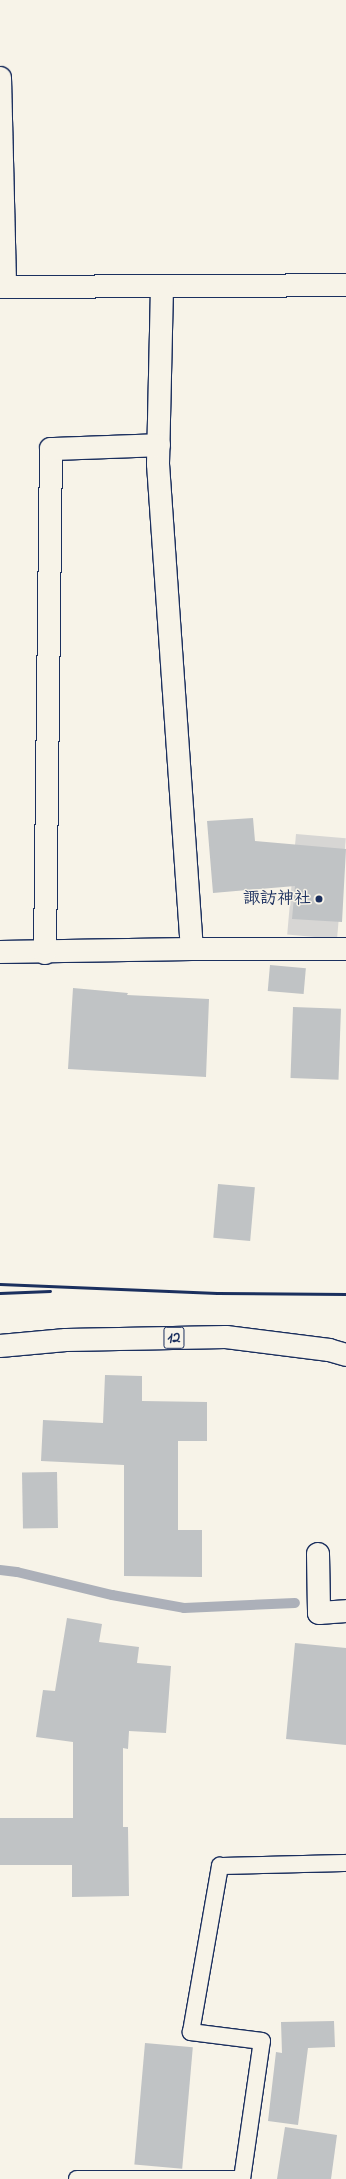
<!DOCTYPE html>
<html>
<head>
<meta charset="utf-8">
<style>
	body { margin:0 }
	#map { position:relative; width:346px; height:2179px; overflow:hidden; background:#f7f3e8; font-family:"Indie Flower","Klee One",sans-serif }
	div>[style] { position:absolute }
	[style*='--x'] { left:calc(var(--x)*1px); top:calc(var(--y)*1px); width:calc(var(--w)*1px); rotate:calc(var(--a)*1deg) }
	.green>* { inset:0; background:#d7d6d4; transform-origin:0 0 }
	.stream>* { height:10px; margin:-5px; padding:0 5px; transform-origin:5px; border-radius:5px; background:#acb0b9 }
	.building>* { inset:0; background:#c0c3c5; transform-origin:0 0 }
	.roads { filter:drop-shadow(1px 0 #1b2f5e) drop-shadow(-1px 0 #1b2f5e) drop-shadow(0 1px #1b2f5e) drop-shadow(0 -1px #1b2f5e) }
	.service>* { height:16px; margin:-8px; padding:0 8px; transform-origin:8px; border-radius:8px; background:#f7f3e8 }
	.minor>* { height:22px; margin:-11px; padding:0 11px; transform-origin:11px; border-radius:11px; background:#f7f3e8 }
	.primary>* { height:22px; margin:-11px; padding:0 11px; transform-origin:11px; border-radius:11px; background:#f7f3e8 }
	.rail>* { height:3px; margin:-1.5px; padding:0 1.5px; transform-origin:1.5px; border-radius:1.5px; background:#1b2f5e }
	.dots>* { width:11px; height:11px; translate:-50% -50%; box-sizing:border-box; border:2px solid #f7f3e8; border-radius:50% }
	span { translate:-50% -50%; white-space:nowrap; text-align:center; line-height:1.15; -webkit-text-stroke:3px #f7f3e8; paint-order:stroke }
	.shield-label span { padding:1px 3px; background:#f7f3e8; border:1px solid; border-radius:3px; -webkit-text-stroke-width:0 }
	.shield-label { font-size:16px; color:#1b2f5e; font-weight:700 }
	.poi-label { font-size:17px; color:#1b2f5e; font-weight:700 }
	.right { translate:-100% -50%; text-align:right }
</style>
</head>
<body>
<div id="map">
	<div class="green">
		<i style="left:296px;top:834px;width:50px;height:101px;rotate:5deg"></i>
	</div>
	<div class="stream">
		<i style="--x:0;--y:1570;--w:17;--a:7"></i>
		<i style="--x:17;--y:1572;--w:98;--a:13.6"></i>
		<i style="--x:112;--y:1595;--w:73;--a:10.2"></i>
		<i style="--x:184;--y:1608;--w:111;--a:-2.6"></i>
	</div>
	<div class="building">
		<i style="clip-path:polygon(253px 818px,255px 841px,346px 849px,342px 922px,292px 919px,295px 886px,213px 893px,207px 821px)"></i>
		<i style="left:270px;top:965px;width:36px;height:26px;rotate:5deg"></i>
		<i style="clip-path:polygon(73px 988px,128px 993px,127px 995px,209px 999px,206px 1077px,68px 1069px)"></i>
		<i style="left:293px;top:1007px;width:48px;height:71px;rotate:2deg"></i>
		<i style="left:218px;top:1184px;width:37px;height:54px;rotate:5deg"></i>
		<i style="clip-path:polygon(105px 1375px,142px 1376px,142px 1401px,207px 1402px,207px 1441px,178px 1441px,178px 1530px,202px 1530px,202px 1577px,124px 1576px,124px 1465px,41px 1461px,43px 1420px,103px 1423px)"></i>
		<i style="left:57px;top:1472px;width:56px;height:35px;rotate:89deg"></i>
		<i style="clip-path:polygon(67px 1618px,102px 1624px,99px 1642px,139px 1647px,137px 1663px,171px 1666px,166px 1733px,129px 1731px,128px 1749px,123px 1748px,123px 1827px,128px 1827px,129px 1896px,72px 1897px,72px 1865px,0 1865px,0 1818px,73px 1818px,73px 1742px,36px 1737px,43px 1690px,55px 1691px)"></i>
		<i style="clip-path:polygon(295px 1643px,346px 1648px,346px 1745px,286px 1739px)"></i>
		<i style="clip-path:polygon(334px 2021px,335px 2047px,308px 2048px,298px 2125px,268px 2121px,276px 2052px,282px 2053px,281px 2022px)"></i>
		<i style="left:145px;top:2043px;width:48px;height:122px;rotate:5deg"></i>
		<i style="clip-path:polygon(285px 2127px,337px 2135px,331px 2179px,277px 2179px)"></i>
	</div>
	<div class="roads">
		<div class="service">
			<i style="--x:77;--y:2179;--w:165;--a:0"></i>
			<i style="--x:242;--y:2179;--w:139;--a:-81.8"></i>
			<i style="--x:262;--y:2041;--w:72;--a:-172.8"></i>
			<i style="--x:191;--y:2032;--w:169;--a:-80.1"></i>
			<i style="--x:220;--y:1866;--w:126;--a:-1.4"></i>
		</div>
		<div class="minor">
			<i style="--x:0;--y:78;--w:209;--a:88.6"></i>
			<i style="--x:0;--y:287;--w:346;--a:-0.3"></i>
			<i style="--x:162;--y:287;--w:177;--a:91.3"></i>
			<i style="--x:158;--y:464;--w:486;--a:86"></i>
			<i style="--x:0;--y:952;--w:192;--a:-0.9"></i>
			<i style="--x:192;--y:949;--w:154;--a:0"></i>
			<i style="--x:45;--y:953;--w:504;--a:-89.32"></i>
			<i style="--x:51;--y:449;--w:108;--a:-2.1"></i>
			<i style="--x:318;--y:1554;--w:59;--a:89"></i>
			<i style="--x:319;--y:1613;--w:27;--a:-4"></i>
		</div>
		<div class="primary">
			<i style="--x:0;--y:1346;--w:66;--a:-5.2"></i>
			<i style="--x:66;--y:1340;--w:160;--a:-1.1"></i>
			<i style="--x:226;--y:1337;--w:104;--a:7.2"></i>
			<i style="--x:329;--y:1350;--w:18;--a:16"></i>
		</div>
	</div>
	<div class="rail">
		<i style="--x:0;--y:1284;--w:217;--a:2.4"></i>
		<i style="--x:217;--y:1293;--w:129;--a:0.4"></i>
		<i style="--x:0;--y:1293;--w:50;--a:-2.3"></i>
	</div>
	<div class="dots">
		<i style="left:319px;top:899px;background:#1b2f5e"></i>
	</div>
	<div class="shield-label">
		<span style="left:174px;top:1338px">12</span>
	</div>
	<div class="poi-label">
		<span class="right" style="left:311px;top:899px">諏訪神社</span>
	</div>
</div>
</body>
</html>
